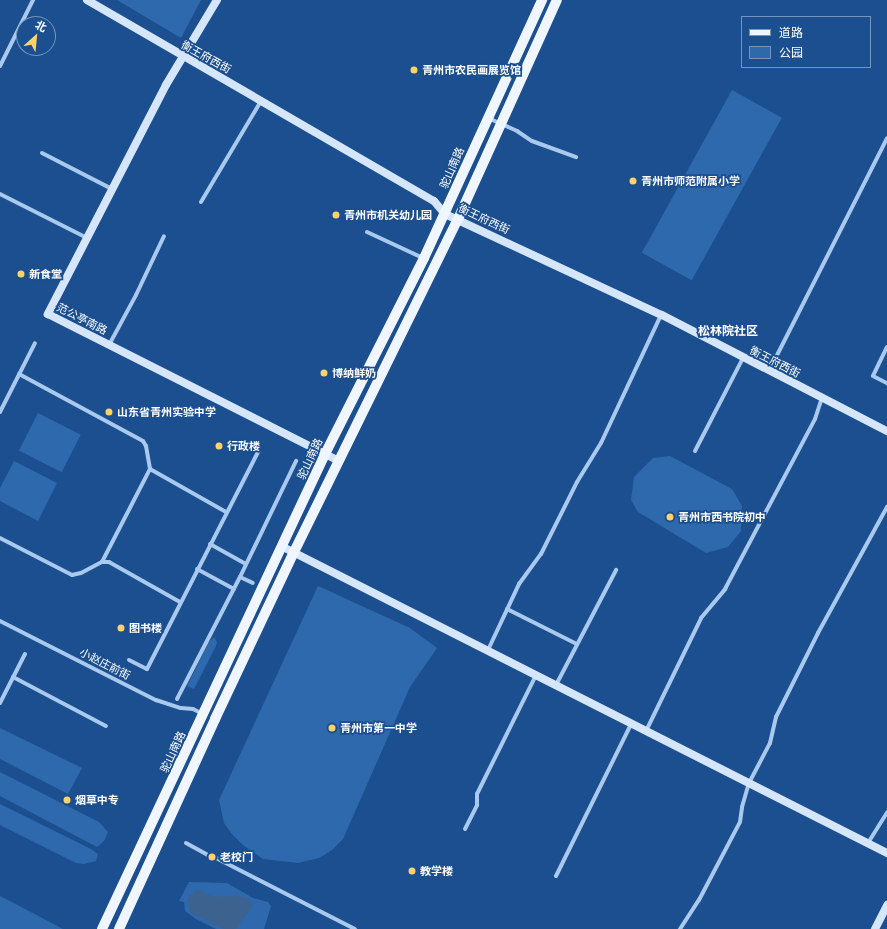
<!DOCTYPE html>
<html>
<head>
<meta charset="utf-8">
<style>
	body { margin:0 }
	#map { position:relative; width:887px; height:929px; overflow:hidden; background:#1b4f8f; font-family:Manrope,"Noto Sans SC",sans-serif }
	div>[style] { position:absolute }
	[style*='--x'] { left:calc(var(--x)*1px); top:calc(var(--y)*1px); width:calc(var(--w)*1px); rotate:calc(var(--a)*1deg) }
	.green>* { inset:0; background:#2e69ad; transform-origin:0 0 }
	.water>* { inset:0; background:#3c6290 }
	.street>* { height:4px; margin:-2px; padding:0 2px; transform-origin:2px; border-radius:2px; background:#a9c9ee }
	.secondary>* { height:8px; margin:-4px; padding:0 4px; transform-origin:4px; border-radius:4px; background:#d6e6fa }
	.primary>* { height:10px; margin:-5px; padding:0 5px; transform-origin:5px; border-radius:5px; background:#f0f6ff }
	.dots>* { width:11px; height:11px; translate:-50% -50%; box-sizing:border-box; border:2px solid #1b4f8f; border-radius:50% }
	span { translate:-50% -50%; white-space:nowrap; text-align:center; line-height:1.15; -webkit-text-stroke:3.5px #1b4f8f; paint-order:stroke }
	.street-label { font-size:11px; color:#fff }
	.poi-label { font-size:11px; color:#fff; font-weight:700 }
	.left { translate:0 -50%; text-align:left }
	.neighbourhood-label { font-size:12px; color:#fff; font-weight:700 }
	.legend { position:absolute; left:741px; top:16px; width:130px; height:52px; box-sizing:border-box; background:#1b4f8f; border:1px solid #7695bc; margin:0; padding:5px 7px; list-style:none; font-size:12px; color:#fff }
	.legend li { display:flex; align-items:center; gap:8px; height:20px }
	.legend b { width:20px; border:1px solid #7695bc }
	.north { position:absolute; left:16px; top:16px; width:40px; height:40px; box-sizing:border-box; background:#1b4f8f; border:1px solid #7695bc; border-radius:50%; rotate:27deg; font-size:11px; font-weight:700; line-height:16px; text-align:center; color:#fff }
	.north::after { content:''; display:block; margin:auto; width:14px; height:18px; background:#ffd166; clip-path:polygon(50% 0,100% 100%,50% 72%,0 100%) }
</style>
</head>
<body>
<div id="map">
	<div class="green">
		<i style="clip-path:polygon(117px 0,201px 0,181px 38px)"></i>
		<i style="left:732px;top:90px;width:57px;height:186px;rotate:29deg"></i>
		<i style="left:38px;top:413px;width:48px;height:42px;rotate:27deg"></i>
		<i style="clip-path:polygon(670px 456px,732px 489px,742px 506px,741px 531px,728px 547px,706px 553px,638px 512px,631px 500px,634px 477px,653px 458px)"></i>
		<i style="clip-path:polygon(14px 461px,57px 483px,38px 521px,0 501px,0 488px)"></i>
		<i style="clip-path:polygon(318px 586px,410px 628px,437px 648px,410px 687px,343px 839px,332px 850px,319px 858px,298px 863px,263px 859px,243px 845px,231px 833px,224px 823px,219px 800px)"></i>
		<i style="clip-path:polygon(214px 637px,217px 642px,216px 646px,194px 689px,187px 686px,209px 642px)"></i>
		<i style="clip-path:polygon(0 728px,82px 768px,68px 794px,0 759px)"></i>
		<i style="clip-path:polygon(0 772px,99px 822px,108px 832px,104px 841px,97px 847px,0 796px)"></i>
		<i style="clip-path:polygon(0 804px,91px 849px,98px 854px,96px 861px,84px 864px,76px 863px,0 825px)"></i>
		<i style="clip-path:polygon(189px 882px,227px 883px,253px 898px,268px 902px,271px 906px,264px 929px,216px 929px,196px 919px,185px 911px,184px 902px,179px 901px)"></i>
		<i style="clip-path:polygon(0 896px,8px 900px,63px 929px,0 929px)"></i>
	</div>
	<div class="water">
		<i style="clip-path:polygon(197px 890px,212px 896px,225px 897px,233px 895px,248px 898px,253px 905px,236px 929px,223px 929px,191px 913px,187px 902px,191px 894px)"></i>
	</div>
	<div class="street">
		<i style="--x:0;--y:66;--w:74;--a:-63.4"></i>
		<i style="--x:488;--y:118;--w:32;--a:24"></i>
		<i style="--x:517;--y:131;--w:18;--a:34"></i>
		<i style="--x:532;--y:141;--w:47;--a:20"></i>
		<i style="--x:42;--y:153;--w:79;--a:27.2"></i>
		<i style="--x:0;--y:194;--w:97;--a:26.8"></i>
		<i style="--x:201;--y:202;--w:117;--a:-59.3"></i>
		<i style="--x:367;--y:232;--w:62;--a:24.9"></i>
		<i style="--x:109;--y:345;--w:57;--a:-61.6"></i>
		<i style="--x:136;--y:295;--w:65;--a:-64.6"></i>
		<i style="--x:887;--y:347;--w:32;--a:116"></i>
		<i style="--x:873;--y:376;--w:16;--a:27"></i>
		<i style="--x:769;--y:371;--w:261;--a:-63.1"></i>
		<i style="--x:19;--y:374;--w:141;--a:28.4"></i>
		<i style="--x:143;--y:441;--w:6;--a:59"></i>
		<i style="--x:146;--y:446;--w:23;--a:80"></i>
		<i style="--x:150;--y:469;--w:87;--a:29.5"></i>
		<i style="--x:0;--y:412;--w:77;--a:-63.1"></i>
		<i style="--x:695;--y:451;--w:105;--a:-62.7"></i>
		<i style="--x:0;--y:538;--w:81;--a:27.2"></i>
		<i style="--x:72;--y:575;--w:9;--a:-13"></i>
		<i style="--x:81;--y:573;--w:24;--a:-28"></i>
		<i style="--x:102;--y:562;--w:7;--a:0"></i>
		<i style="--x:109;--y:562;--w:81;--a:29.4"></i>
		<i style="--x:210;--y:544;--w:41;--a:29.1"></i>
		<i style="--x:102;--y:562;--w:105;--a:-62.7"></i>
		<i style="--x:197;--y:569;--w:42;--a:28.4"></i>
		<i style="--x:240;--y:577;--w:14;--a:25"></i>
		<i style="--x:507;--y:609;--w:78;--a:26.6"></i>
		<i style="--x:0;--y:621;--w:175;--a:26.9"></i>
		<i style="--x:156;--y:700;--w:26;--a:18"></i>
		<i style="--x:181;--y:708;--w:12;--a:5"></i>
		<i style="--x:193;--y:709;--w:11;--a:27"></i>
		<i style="--x:488;--y:650;--w:73;--a:-64.8"></i>
		<i style="--x:519;--y:584;--w:37;--a:-54"></i>
		<i style="--x:541;--y:554;--w:80;--a:-63.4"></i>
		<i style="--x:577;--y:482;--w:46;--a:-58.4"></i>
		<i style="--x:601;--y:443;--w:141;--a:-64.9"></i>
		<i style="--x:129;--y:660;--w:20;--a:27"></i>
		<i style="--x:147;--y:669;--w:246;--a:-62.9"></i>
		<i style="--x:13;--y:677;--w:105;--a:27.8"></i>
		<i style="--x:556;--y:685;--w:130;--a:-62.4"></i>
		<i style="--x:177;--y:699;--w:137;--a:-62.7"></i>
		<i style="--x:240;--y:577;--w:129;--a:-64.2"></i>
		<i style="--x:0;--y:703;--w:55;--a:-63"></i>
		<i style="--x:646;--y:731;--w:126;--a:-64"></i>
		<i style="--x:701;--y:618;--w:38;--a:-50"></i>
		<i style="--x:725;--y:589;--w:192;--a:-62.1"></i>
		<i style="--x:815;--y:419;--w:22;--a:-72"></i>
		<i style="--x:465;--y:829;--w:27;--a:-63"></i>
		<i style="--x:477;--y:805;--w:11;--a:-90"></i>
		<i style="--x:477;--y:794;--w:133;--a:-63.6"></i>
		<i style="--x:186;--y:843;--w:25;--a:29"></i>
		<i style="--x:868;--y:843;--w:36;--a:-58"></i>
		<i style="--x:216;--y:858;--w:156;--a:27.1"></i>
		<i style="--x:556;--y:876;--w:169;--a:-63.7"></i>
		<i style="--x:680;--y:929;--w:35;--a:-57"></i>
		<i style="--x:699;--y:900;--w:88;--a:-62.3"></i>
		<i style="--x:740;--y:822;--w:15;--a:-82"></i>
		<i style="--x:742;--y:807;--w:25;--a:-74"></i>
		<i style="--x:749;--y:783;--w:45;--a:-62.3"></i>
		<i style="--x:770;--y:743;--w:27;--a:-77"></i>
		<i style="--x:776;--y:717;--w:94;--a:-63.4"></i>
		<i style="--x:818;--y:633;--w:144;--a:-61.3"></i>
	</div>
	<div class="secondary">
		<i style="--x:87;--y:0;--w:401;--a:30.1"></i>
		<i style="--x:434;--y:201;--w:17;--a:50"></i>
		<i style="--x:445;--y:214;--w:239;--a:25"></i>
		<i style="--x:662;--y:315;--w:253;--a:27.3"></i>
		<i style="--x:217;--y:0;--w:99;--a:121"></i>
		<i style="--x:166;--y:85;--w:258;--a:117.3"></i>
		<i style="--x:48;--y:314;--w:326;--a:26.8"></i>
		<i style="--x:283;--y:547;--w:677;--a:26.87"></i>
		<i style="--x:875;--y:929;--w:27;--a:-63"></i>
	</div>
	<div class="primary">
		<i style="--x:102;--y:929;--w:525;--a:-64.85"></i>
		<i style="--x:325;--y:454;--w:220;--a:-63.2"></i>
		<i style="--x:424;--y:258;--w:284;--a:-65.4"></i>
		<i style="--x:119;--y:929;--w:231;--a:-65.4"></i>
		<i style="--x:215;--y:719;--w:185;--a:-64.7"></i>
		<i style="--x:294;--y:552;--w:371;--a:-63.8"></i>
		<i style="--x:458;--y:219;--w:240;--a:-65.7"></i>
	</div>
	<div class="dots">
		<i style="left:414px;top:70px;background:#ffd166"></i>
		<i style="left:633px;top:181px;background:#ffd166"></i>
		<i style="left:336px;top:215px;background:#ffd166"></i>
		<i style="left:21px;top:274px;background:#ffd166"></i>
		<i style="left:324px;top:373px;background:#ffd166"></i>
		<i style="left:109px;top:412px;background:#ffd166"></i>
		<i style="left:219px;top:446px;background:#ffd166"></i>
		<i style="left:670px;top:517px;background:#ffd166"></i>
		<i style="left:121px;top:628px;background:#ffd166"></i>
		<i style="left:332px;top:728px;background:#ffd166"></i>
		<i style="left:67px;top:800px;background:#ffd166"></i>
		<i style="left:212px;top:857px;background:#ffd166"></i>
		<i style="left:412px;top:871px;background:#ffd166"></i>
	</div>
	<div class="street-label">
		<span style="left:206px;top:57px;rotate:29deg">衡王府西街</span>
		<span style="left:452px;top:168px;rotate:-66deg">驼山南路</span>
		<span style="left:484px;top:219px;rotate:25deg">衡王府西街</span>
		<span style="left:82px;top:319px;rotate:27deg">范公亭南路</span>
		<span style="left:775px;top:362px;rotate:27deg">衡王府西街</span>
		<span style="left:310px;top:459px;rotate:-65deg">驼山南路</span>
		<span style="left:105px;top:664px;rotate:27deg">小赵庄前街</span>
		<span style="left:173px;top:752px;rotate:-65deg">驼山南路</span>
	</div>
	<div class="poi-label">
		<span class="left" style="left:422px;top:70px">青州市农民画展览馆</span>
		<span class="left" style="left:641px;top:181px">青州市师范附属小学</span>
		<span class="left" style="left:344px;top:215px">青州市机关幼儿园</span>
		<span class="left" style="left:29px;top:274px">新食堂</span>
		<span class="left" style="left:332px;top:373px">博纳鲜奶</span>
		<span class="left" style="left:117px;top:412px">山东省青州实验中学</span>
		<span class="left" style="left:227px;top:446px">行政楼</span>
		<span class="left" style="left:678px;top:517px">青州市西书院初中</span>
		<span class="left" style="left:129px;top:628px">图书楼</span>
		<span class="left" style="left:340px;top:728px">青州市第一中学</span>
		<span class="left" style="left:75px;top:800px">烟草中专</span>
		<span class="left" style="left:220px;top:857px">老校门</span>
		<span class="left" style="left:420px;top:871px">教学楼</span>
	</div>
	<div class="neighbourhood-label">
		<span style="left:728px;top:331px">松林院社区</span>
	</div>
	<ul class="legend">
	<li><b style="height:5px;background:#f0f6ff"></b>道路</li>
	<li><b style="height:11px;background:#2e69ad"></b>公园</li>
	</ul>
	<div class="north">北</div>
</div>
</body>
</html>
